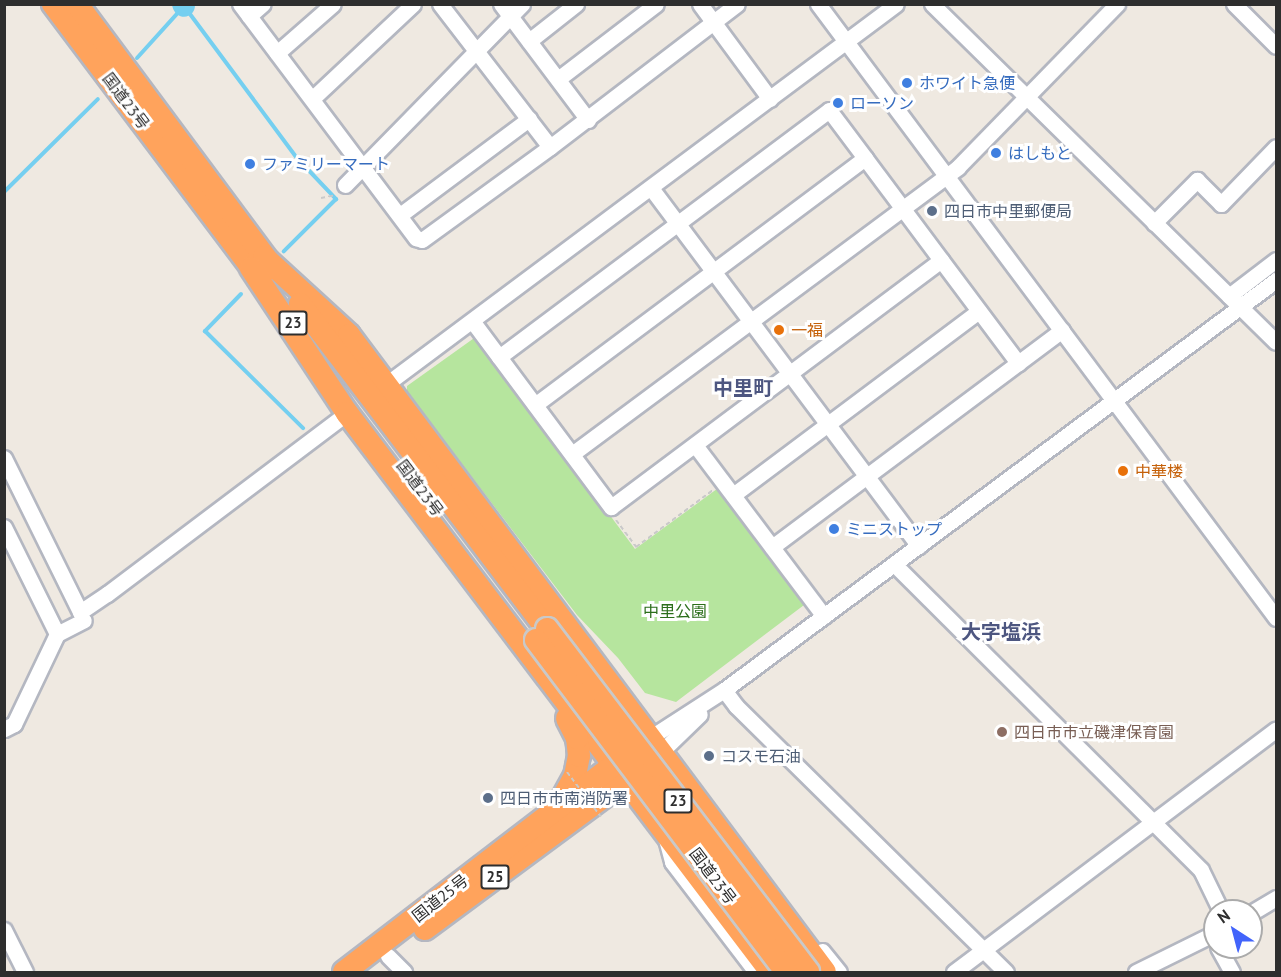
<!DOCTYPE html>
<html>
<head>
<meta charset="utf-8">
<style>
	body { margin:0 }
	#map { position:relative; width:1281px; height:977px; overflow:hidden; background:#efe9e1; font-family:"PT Sans","Noto Sans JP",sans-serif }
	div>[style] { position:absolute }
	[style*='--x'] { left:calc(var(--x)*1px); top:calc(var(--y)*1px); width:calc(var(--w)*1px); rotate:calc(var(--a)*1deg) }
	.green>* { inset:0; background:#b6e59e }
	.stream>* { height:4px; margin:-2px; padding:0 2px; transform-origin:2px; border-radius:2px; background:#75cff0 }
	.river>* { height:22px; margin:-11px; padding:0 11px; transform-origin:11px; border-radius:11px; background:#75cff0 }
	.path>* { height:2px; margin-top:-1px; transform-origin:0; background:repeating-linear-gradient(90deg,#c9c9c9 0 4.5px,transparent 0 7.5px) }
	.roads { filter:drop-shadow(2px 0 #b4b7c1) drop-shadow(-2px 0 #b4b7c1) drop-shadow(0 2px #b4b7c1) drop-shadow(0 -2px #b4b7c1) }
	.minor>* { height:15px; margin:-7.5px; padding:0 7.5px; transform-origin:7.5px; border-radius:7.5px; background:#fff }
	.highway>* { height:22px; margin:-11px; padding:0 11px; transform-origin:11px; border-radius:11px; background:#ffa35c }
	.path-bridge>* { height:2px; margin-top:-1px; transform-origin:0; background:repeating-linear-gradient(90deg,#c9c9c9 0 4.5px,transparent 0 7.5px) }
	.bridges { filter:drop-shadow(2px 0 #c9c9c9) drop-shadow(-2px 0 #c9c9c9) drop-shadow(0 2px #c9c9c9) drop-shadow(0 -2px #c9c9c9) }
	.highway-bridge>* { height:22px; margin:-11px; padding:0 11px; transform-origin:11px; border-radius:11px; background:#ffa35c }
	.dots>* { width:16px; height:16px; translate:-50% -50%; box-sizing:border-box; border:3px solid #fff; border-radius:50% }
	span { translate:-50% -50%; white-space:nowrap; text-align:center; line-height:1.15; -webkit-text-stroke:6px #fff; paint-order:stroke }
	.shield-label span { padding:2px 4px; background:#fff; border:2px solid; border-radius:4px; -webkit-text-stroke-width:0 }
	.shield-label { font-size:15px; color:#2e2e2e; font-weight:700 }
	.shop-label { font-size:16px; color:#366cbe }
	.left { translate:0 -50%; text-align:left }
	.street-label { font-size:16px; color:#2e2e2e }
	.service-label { font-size:16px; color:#4e5e75 }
	.food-label { font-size:16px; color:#c56008 }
	.park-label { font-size:16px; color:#2c6e1b }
	.education-label { font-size:16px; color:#785e54 }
	.quarter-label { font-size:20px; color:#4d5680; font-weight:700 }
	.frame { position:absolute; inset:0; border:6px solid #2e2e2e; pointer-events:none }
	.north { position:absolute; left:1203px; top:899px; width:60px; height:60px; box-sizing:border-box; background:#fff; border:2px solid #ababab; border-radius:50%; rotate:324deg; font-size:16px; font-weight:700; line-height:24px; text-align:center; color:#2e2e2e }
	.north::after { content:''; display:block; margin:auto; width:21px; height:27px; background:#4264fb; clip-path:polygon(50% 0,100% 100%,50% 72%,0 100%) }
</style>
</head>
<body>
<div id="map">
	<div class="green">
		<i style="clip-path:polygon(477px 336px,635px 549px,721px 486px,808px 602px,676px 702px,645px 693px,618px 658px,577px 615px,407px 392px,407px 386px)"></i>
	</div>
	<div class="stream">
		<i style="--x:137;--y:58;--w:70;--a:-47.9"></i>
		<i style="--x:184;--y:6;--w:189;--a:53.4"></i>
		<i style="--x:297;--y:158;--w:57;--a:46.4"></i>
		<i style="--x:336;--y:199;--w:74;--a:135"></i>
		<i style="--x:4;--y:192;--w:132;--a:-44.7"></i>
		<i style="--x:241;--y:294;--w:52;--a:134.2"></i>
		<i style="--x:205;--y:331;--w:138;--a:44.7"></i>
	</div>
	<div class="river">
		<i style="--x:183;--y:4;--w:2;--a:63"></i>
	</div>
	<div class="path">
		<i style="--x:321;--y:198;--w:15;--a:-11"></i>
		<i style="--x:616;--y:520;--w:34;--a:53"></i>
		<i style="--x:636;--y:547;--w:96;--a:-36.5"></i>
	</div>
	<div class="roads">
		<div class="minor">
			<i style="--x:240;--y:4;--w:293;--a:53.1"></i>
			<i style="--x:416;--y:238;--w:6;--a:18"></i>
			<i style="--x:422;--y:240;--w:158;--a:-36"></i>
			<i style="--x:440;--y:4;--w:180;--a:52.4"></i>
			<i style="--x:550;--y:147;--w:235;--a:-37.4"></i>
			<i style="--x:501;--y:4;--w:145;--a:53.1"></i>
			<i style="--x:700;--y:4;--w:118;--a:53.6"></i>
			<i style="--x:818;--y:4;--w:766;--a:53.28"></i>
			<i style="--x:932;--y:4;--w:482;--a:44.5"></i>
			<i style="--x:1234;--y:4;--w:59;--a:45"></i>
			<i style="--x:249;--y:16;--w:18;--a:-41"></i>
			<i style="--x:529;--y:41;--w:60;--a:-38.2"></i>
			<i style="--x:277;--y:53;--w:74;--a:-41.2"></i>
			<i style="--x:558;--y:79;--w:123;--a:-37.4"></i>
			<i style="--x:313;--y:98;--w:137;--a:-43.2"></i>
			<i style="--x:345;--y:185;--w:253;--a:-45.6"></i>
			<i style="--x:651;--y:188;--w:447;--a:53.2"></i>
			<i style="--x:400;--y:215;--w:161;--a:-36.7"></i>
			<i style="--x:1154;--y:223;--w:61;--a:-45"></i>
			<i style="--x:1197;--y:180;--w:34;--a:45"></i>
			<i style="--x:1221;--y:204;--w:79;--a:-46"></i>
			<i style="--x:941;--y:260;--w:129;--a:53.2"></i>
			<i style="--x:1229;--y:296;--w:59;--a:-37.5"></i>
			<i style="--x:473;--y:322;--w:231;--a:53.3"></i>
			<i style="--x:611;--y:507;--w:412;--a:-36.8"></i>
			<i style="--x:941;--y:260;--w:127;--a:-126.7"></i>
			<i style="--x:865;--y:158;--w:412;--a:143.2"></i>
			<i style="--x:499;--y:357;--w:412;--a:-36.8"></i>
			<i style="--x:829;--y:110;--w:60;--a:53.1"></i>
			<i style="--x:385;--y:385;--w:637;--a:-36.71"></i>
			<i style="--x:695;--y:445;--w:214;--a:53"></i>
			<i style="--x:572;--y:454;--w:481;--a:-36.6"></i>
			<i style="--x:958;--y:167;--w:228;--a:-45.7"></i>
			<i style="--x:4;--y:458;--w:172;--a:63.7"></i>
			<i style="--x:80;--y:612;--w:32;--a:-34"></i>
			<i style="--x:107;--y:594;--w:301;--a:-37"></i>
			<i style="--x:733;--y:495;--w:307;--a:-36.8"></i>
			<i style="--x:4;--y:527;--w:119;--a:63.6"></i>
			<i style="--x:57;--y:634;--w:100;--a:115.5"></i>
			<i style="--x:14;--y:724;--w:11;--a:153"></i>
			<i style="--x:772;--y:547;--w:362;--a:-36.8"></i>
			<i style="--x:894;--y:564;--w:433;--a:44.9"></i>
			<i style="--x:1201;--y:870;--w:46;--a:64"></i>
			<i style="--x:57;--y:634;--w:30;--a:-27"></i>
			<i style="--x:724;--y:690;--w:20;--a:53"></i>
			<i style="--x:736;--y:706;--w:379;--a:44.6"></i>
			<i style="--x:651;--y:737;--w:87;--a:-32.8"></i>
			<i style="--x:724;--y:690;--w:688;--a:-36.6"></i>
			<i style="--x:661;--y:752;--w:54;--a:-44.3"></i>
			<i style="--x:666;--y:839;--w:24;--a:75"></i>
			<i style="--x:672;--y:862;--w:138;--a:52.6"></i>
			<i style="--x:1251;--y:913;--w:29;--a:-31"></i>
			<i style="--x:4;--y:930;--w:47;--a:63.4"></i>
			<i style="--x:1218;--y:947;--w:29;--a:61"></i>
			<i style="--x:822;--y:951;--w:27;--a:51"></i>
			<i style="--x:388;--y:956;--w:23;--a:45"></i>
			<i style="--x:954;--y:972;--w:403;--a:-37"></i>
			<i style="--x:1136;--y:972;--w:88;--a:-26.3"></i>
		</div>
		<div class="highway">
			<i style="--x:53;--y:4;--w:344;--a:53"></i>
			<i style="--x:77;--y:4;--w:329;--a:53.4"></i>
			<i style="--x:264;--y:257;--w:115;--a:42.5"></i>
			<i style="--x:349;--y:335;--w:795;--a:53.23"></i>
			<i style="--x:251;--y:268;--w:174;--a:56.5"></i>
			<i style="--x:347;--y:413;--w:702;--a:52.82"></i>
			<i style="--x:300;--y:304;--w:408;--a:52.8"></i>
			<i style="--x:561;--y:801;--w:29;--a:-61"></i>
			<i style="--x:575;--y:776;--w:20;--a:-79"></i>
			<i style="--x:579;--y:756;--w:18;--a:-96"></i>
			<i style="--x:577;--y:738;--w:22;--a:-117"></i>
			<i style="--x:425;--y:929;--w:264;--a:-36.5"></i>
			<i style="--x:344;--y:972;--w:355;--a:-37.5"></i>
		</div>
	</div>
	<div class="path-bridge">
		<i style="--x:567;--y:772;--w:56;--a:52.9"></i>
	</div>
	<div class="bridges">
		<div class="highway-bridge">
			<i style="--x:547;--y:629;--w:431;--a:52.7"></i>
			<i style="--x:536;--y:640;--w:416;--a:53"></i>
		</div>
	</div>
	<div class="dots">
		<i style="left:907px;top:83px;background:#3f7fe0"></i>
		<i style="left:838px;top:103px;background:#3f7fe0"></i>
		<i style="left:996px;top:153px;background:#3f7fe0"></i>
		<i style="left:250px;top:164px;background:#3f7fe0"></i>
		<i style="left:932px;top:211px;background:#5c6f8a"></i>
		<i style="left:779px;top:330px;background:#e8710a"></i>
		<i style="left:1123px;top:471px;background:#e8710a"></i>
		<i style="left:834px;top:529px;background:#3f7fe0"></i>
		<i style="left:1002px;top:732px;background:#8d6e63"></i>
		<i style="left:709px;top:756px;background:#5c6f8a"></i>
		<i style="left:488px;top:798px;background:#5c6f8a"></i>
	</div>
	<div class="shield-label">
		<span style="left:293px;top:323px">23</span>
		<span style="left:678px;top:801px">23</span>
		<span style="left:495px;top:877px">25</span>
	</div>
	<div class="shop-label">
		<span class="left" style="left:919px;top:83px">ホワイト急便</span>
		<span class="left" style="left:850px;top:103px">ローソン</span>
		<span class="left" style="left:1008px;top:153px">はしもと</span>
		<span class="left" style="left:262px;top:164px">ファミリーマート</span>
		<span class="left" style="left:846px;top:529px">ミニストップ</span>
	</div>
	<div class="street-label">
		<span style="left:126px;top:101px;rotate:53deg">国道23号</span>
		<span style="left:420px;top:488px;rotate:53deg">国道23号</span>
		<span style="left:713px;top:876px;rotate:53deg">国道23号</span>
		<span style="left:440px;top:898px;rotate:-38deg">国道25号</span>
	</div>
	<div class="service-label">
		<span class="left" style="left:944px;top:211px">四日市中里郵便局</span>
		<span class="left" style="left:721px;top:756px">コスモ石油</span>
		<span class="left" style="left:500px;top:798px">四日市市南消防署</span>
	</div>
	<div class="food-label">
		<span class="left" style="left:791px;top:330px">一福</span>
		<span class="left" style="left:1135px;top:471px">中華楼</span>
	</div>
	<div class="park-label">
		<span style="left:675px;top:611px">中里公園</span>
	</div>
	<div class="education-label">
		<span class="left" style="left:1014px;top:732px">四日市市立磯津保育園</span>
	</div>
	<div class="quarter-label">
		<span style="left:743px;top:388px">中里町</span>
		<span style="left:1001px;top:632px">大字塩浜</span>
	</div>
	<div class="frame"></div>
	<div class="north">N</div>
</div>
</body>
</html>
